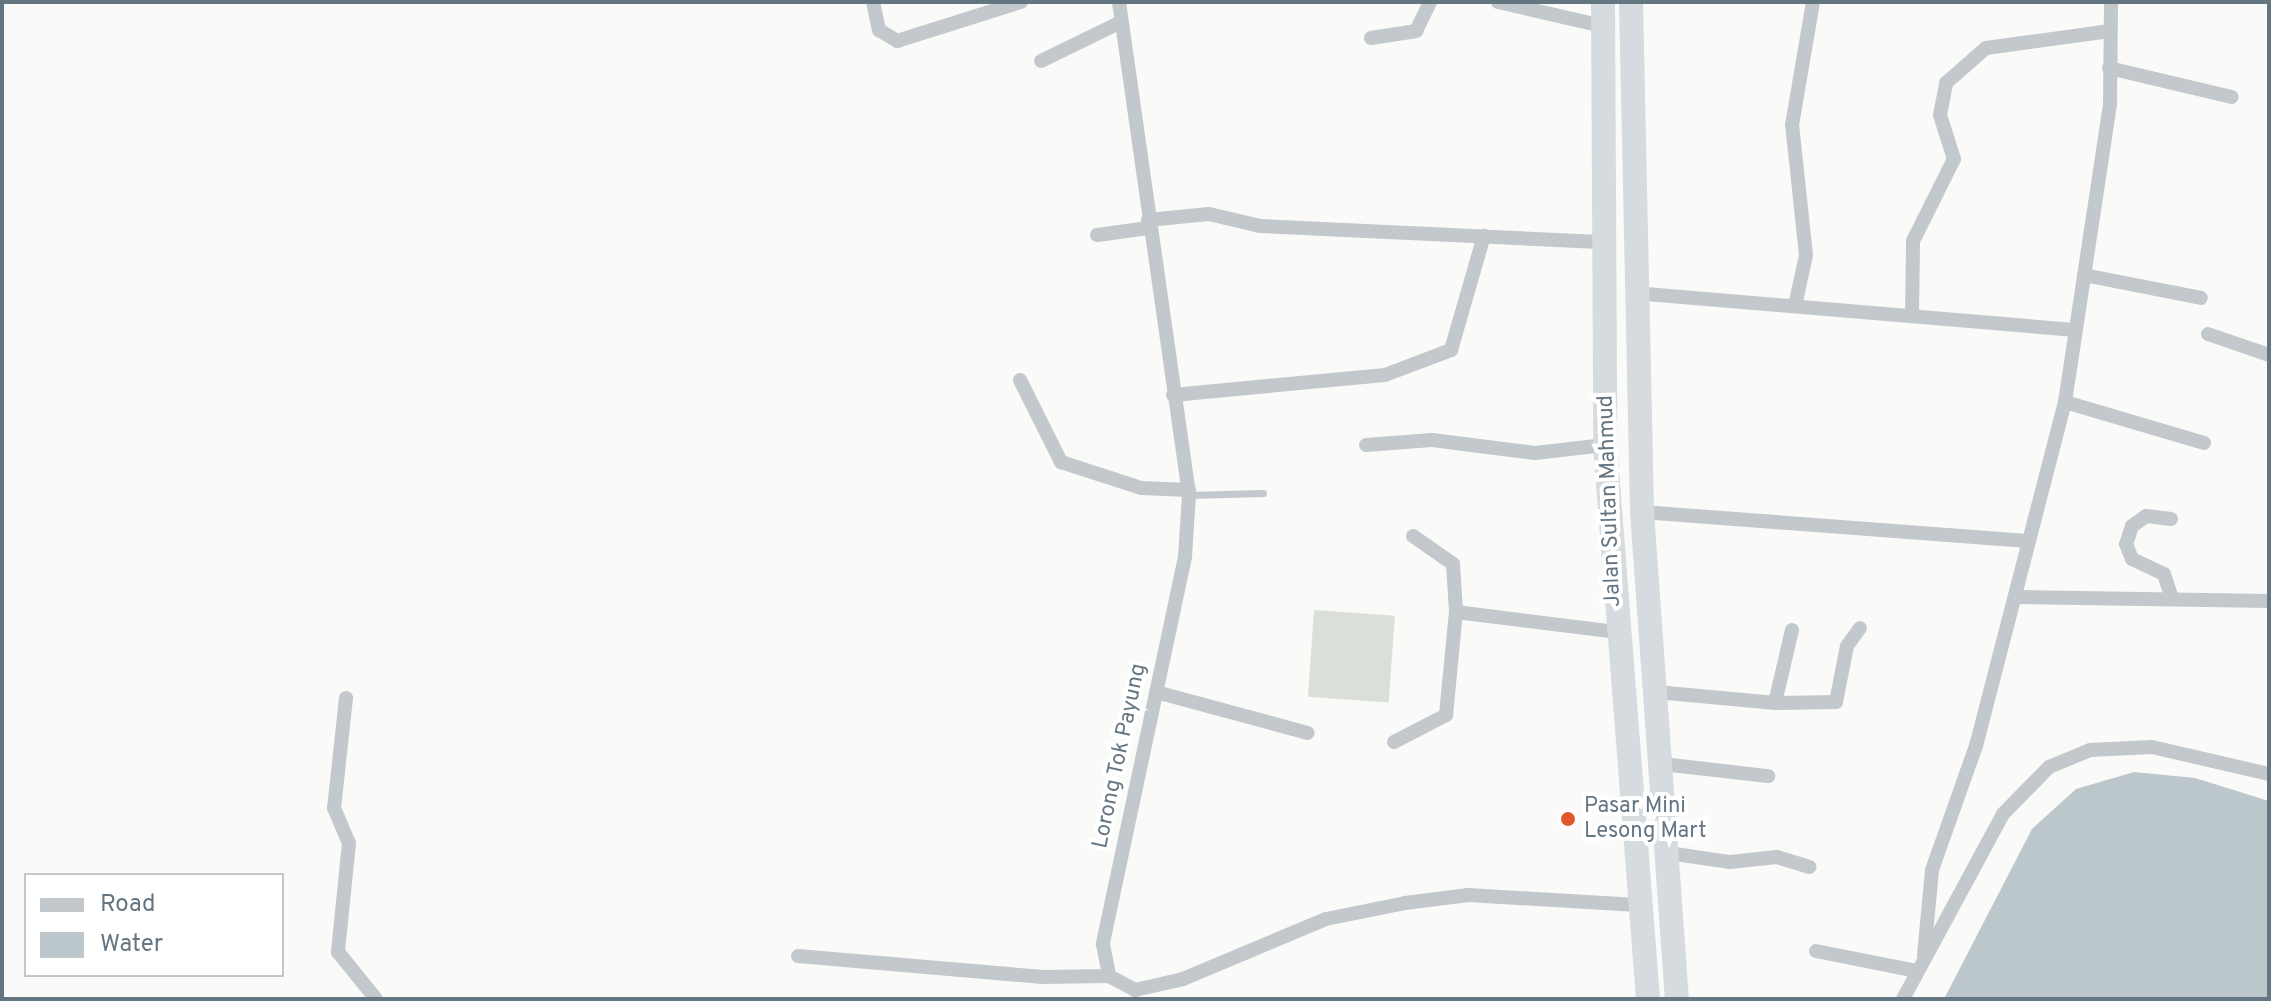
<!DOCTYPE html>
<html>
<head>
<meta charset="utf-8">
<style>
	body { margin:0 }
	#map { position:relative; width:2271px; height:1001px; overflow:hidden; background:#fafaf8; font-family:Overpass,sans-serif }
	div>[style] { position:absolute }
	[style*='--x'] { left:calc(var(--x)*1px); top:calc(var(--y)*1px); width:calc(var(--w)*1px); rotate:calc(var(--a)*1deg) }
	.green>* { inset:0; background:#dadfd7; transform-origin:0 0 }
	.water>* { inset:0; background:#bbc7cb }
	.service>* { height:7px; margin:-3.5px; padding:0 3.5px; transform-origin:3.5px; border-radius:3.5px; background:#c3c8cc }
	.minor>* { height:14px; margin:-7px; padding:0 7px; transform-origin:7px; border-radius:7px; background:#c3c8cc }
	.trunk>* { height:24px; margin:-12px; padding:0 12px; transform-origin:12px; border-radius:12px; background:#d6dbdf }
	.dots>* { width:22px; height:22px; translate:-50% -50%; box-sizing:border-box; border:4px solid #fff; border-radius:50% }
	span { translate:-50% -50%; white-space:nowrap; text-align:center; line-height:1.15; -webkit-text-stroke:8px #fff; paint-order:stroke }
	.street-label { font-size:22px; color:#657683 }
	.poi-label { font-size:22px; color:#657683 }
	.left { translate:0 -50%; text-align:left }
	.frame { position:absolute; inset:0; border:4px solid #657683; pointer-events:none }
	.legend { position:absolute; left:24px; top:873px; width:260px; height:104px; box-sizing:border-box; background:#fff; border:2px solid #c1c8cd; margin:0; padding:10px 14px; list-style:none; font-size:24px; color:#657683 }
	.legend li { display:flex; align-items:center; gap:16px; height:40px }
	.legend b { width:40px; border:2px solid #c1c8cd }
</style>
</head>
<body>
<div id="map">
	<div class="green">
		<i style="left:1314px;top:610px;width:81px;height:87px;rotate:4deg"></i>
	</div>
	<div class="water">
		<i style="clip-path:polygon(2134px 772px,2195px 778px,2269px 801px,2269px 999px,1944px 999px,2032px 829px,2076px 789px)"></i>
	</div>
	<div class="service">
		<i style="--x:1189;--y:495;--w:74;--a:-1.5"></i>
	</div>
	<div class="minor">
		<i style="--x:873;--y:2;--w:29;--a:78"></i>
		<i style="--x:879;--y:30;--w:21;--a:31"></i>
		<i style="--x:897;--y:41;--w:130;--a:-17.5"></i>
		<i style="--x:1119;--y:2;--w:498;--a:81.9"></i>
		<i style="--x:1189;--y:495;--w:62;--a:93.7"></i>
		<i style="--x:1185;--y:557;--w:396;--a:102"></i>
		<i style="--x:1103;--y:944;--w:33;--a:79"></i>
		<i style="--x:1109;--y:976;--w:30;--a:28"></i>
		<i style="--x:1135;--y:990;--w:49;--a:-12.9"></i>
		<i style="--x:1183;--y:979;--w:155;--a:-22.8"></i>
		<i style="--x:1326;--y:919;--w:81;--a:-11.4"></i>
		<i style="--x:1405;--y:903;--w:64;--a:-7.2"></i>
		<i style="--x:1468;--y:895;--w:170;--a:3.4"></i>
		<i style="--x:1498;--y:2;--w:108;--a:12.9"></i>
		<i style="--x:1371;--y:38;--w:46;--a:-8.8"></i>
		<i style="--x:1416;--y:31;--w:32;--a:-64"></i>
		<i style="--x:1041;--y:61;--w:89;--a:-26"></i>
		<i style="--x:2109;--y:68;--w:126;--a:13.3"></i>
		<i style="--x:1148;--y:220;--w:61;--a:-5.6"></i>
		<i style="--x:1209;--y:214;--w:52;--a:13.2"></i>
		<i style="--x:1260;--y:226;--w:345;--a:2.7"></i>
		<i style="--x:1097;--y:235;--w:52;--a:-7.7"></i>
		<i style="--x:2084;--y:275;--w:119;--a:11.1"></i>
		<i style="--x:1634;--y:293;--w:443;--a:4.8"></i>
		<i style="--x:1795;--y:306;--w:52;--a:-77.8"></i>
		<i style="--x:1806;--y:255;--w:131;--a:-96.1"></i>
		<i style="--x:1792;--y:125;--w:125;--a:-80.3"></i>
		<i style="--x:1912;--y:316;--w:75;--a:-89.2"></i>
		<i style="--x:1913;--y:241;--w:92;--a:-63.4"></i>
		<i style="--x:1954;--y:159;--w:46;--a:-107.7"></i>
		<i style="--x:1940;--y:115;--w:33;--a:-79"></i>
		<i style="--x:1946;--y:83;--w:53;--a:-41.2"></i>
		<i style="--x:1986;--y:48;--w:125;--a:-7.8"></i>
		<i style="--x:2208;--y:334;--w:65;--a:19"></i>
		<i style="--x:1020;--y:380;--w:92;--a:63.4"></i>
		<i style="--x:1061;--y:462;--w:84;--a:18"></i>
		<i style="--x:1141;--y:488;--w:48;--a:2.4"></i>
		<i style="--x:1173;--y:395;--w:213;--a:-5.4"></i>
		<i style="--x:1385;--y:375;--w:71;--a:-20.7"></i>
		<i style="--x:1451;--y:350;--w:119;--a:-73.9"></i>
		<i style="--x:2065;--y:402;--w:145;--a:16.4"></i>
		<i style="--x:1366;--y:445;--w:66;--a:-4.3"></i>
		<i style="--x:1432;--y:440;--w:104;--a:7.2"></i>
		<i style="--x:1535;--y:453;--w:70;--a:-6.5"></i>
		<i style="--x:1642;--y:512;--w:383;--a:4.3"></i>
		<i style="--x:2171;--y:519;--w:25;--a:-173"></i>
		<i style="--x:2146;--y:516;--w:17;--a:144"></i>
		<i style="--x:2132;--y:526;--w:19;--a:108"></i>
		<i style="--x:2126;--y:544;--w:16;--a:68"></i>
		<i style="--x:2132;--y:559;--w:35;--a:25"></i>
		<i style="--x:2164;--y:574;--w:26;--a:72"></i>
		<i style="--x:1413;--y:536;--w:49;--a:35"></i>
		<i style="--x:1453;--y:564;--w:48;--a:86.4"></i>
		<i style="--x:1456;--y:612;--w:161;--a:7.1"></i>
		<i style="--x:2015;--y:597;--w:254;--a:0.9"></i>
		<i style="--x:1156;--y:692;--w:157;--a:15.1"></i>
		<i style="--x:1656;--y:692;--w:120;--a:5.3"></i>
		<i style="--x:1775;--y:703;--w:75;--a:-76.9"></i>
		<i style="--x:346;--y:698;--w:111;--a:96.2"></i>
		<i style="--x:334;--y:808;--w:38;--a:67"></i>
		<i style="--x:349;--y:843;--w:110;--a:95.8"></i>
		<i style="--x:338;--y:952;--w:60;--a:51"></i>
		<i style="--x:1775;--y:703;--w:61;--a:-0.9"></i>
		<i style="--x:1836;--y:702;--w:57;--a:-78.9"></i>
		<i style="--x:1847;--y:646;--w:22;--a:-54"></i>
		<i style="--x:1394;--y:742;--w:59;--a:-27.4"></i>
		<i style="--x:1446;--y:715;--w:103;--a:-84.5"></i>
		<i style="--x:1662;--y:764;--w:107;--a:6.5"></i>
		<i style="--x:1668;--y:853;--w:63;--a:8.3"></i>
		<i style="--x:1730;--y:862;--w:47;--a:-6.1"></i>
		<i style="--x:1777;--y:857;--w:34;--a:17"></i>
		<i style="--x:1816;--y:951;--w:102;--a:11.3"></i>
		<i style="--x:1924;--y:955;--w:85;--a:-84.6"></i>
		<i style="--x:1932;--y:870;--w:132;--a:-70.5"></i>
		<i style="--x:1976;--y:746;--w:355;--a:-75.5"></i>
		<i style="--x:2065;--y:402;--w:302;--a:-81.4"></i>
		<i style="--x:2110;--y:103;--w:101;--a:-89.4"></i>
		<i style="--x:798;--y:956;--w:244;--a:4.9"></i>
		<i style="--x:1041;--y:977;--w:68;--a:-0.8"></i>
		<i style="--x:1903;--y:999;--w:210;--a:-61.6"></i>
		<i style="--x:2003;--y:814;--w:66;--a:-45.6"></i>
		<i style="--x:2049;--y:767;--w:44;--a:-22.5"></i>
		<i style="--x:2090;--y:750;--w:62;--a:-2.8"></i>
		<i style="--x:2152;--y:747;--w:120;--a:13"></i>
	</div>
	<div class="trunk">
		<i style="--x:1603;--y:2;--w:443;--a:89.7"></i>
		<i style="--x:1605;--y:445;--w:556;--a:85.56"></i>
		<i style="--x:1631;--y:2;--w:510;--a:88.76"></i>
		<i style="--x:1642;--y:512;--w:488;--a:85.9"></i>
	</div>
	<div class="dots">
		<i style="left:1568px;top:819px;background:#e4572e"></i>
	</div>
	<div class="street-label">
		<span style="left:1610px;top:501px;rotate:-92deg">Jalan Sultan Mahmud</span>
		<span style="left:1120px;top:756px;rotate:-78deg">Lorong Tok Payung</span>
	</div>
	<div class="poi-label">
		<span class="left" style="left:1584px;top:819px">Pasar Mini<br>Lesong Mart</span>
	</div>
	<div class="frame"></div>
	<ul class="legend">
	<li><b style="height:10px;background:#c3c8cc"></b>Road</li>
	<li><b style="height:22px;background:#bbc7cb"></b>Water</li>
	</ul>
</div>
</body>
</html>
